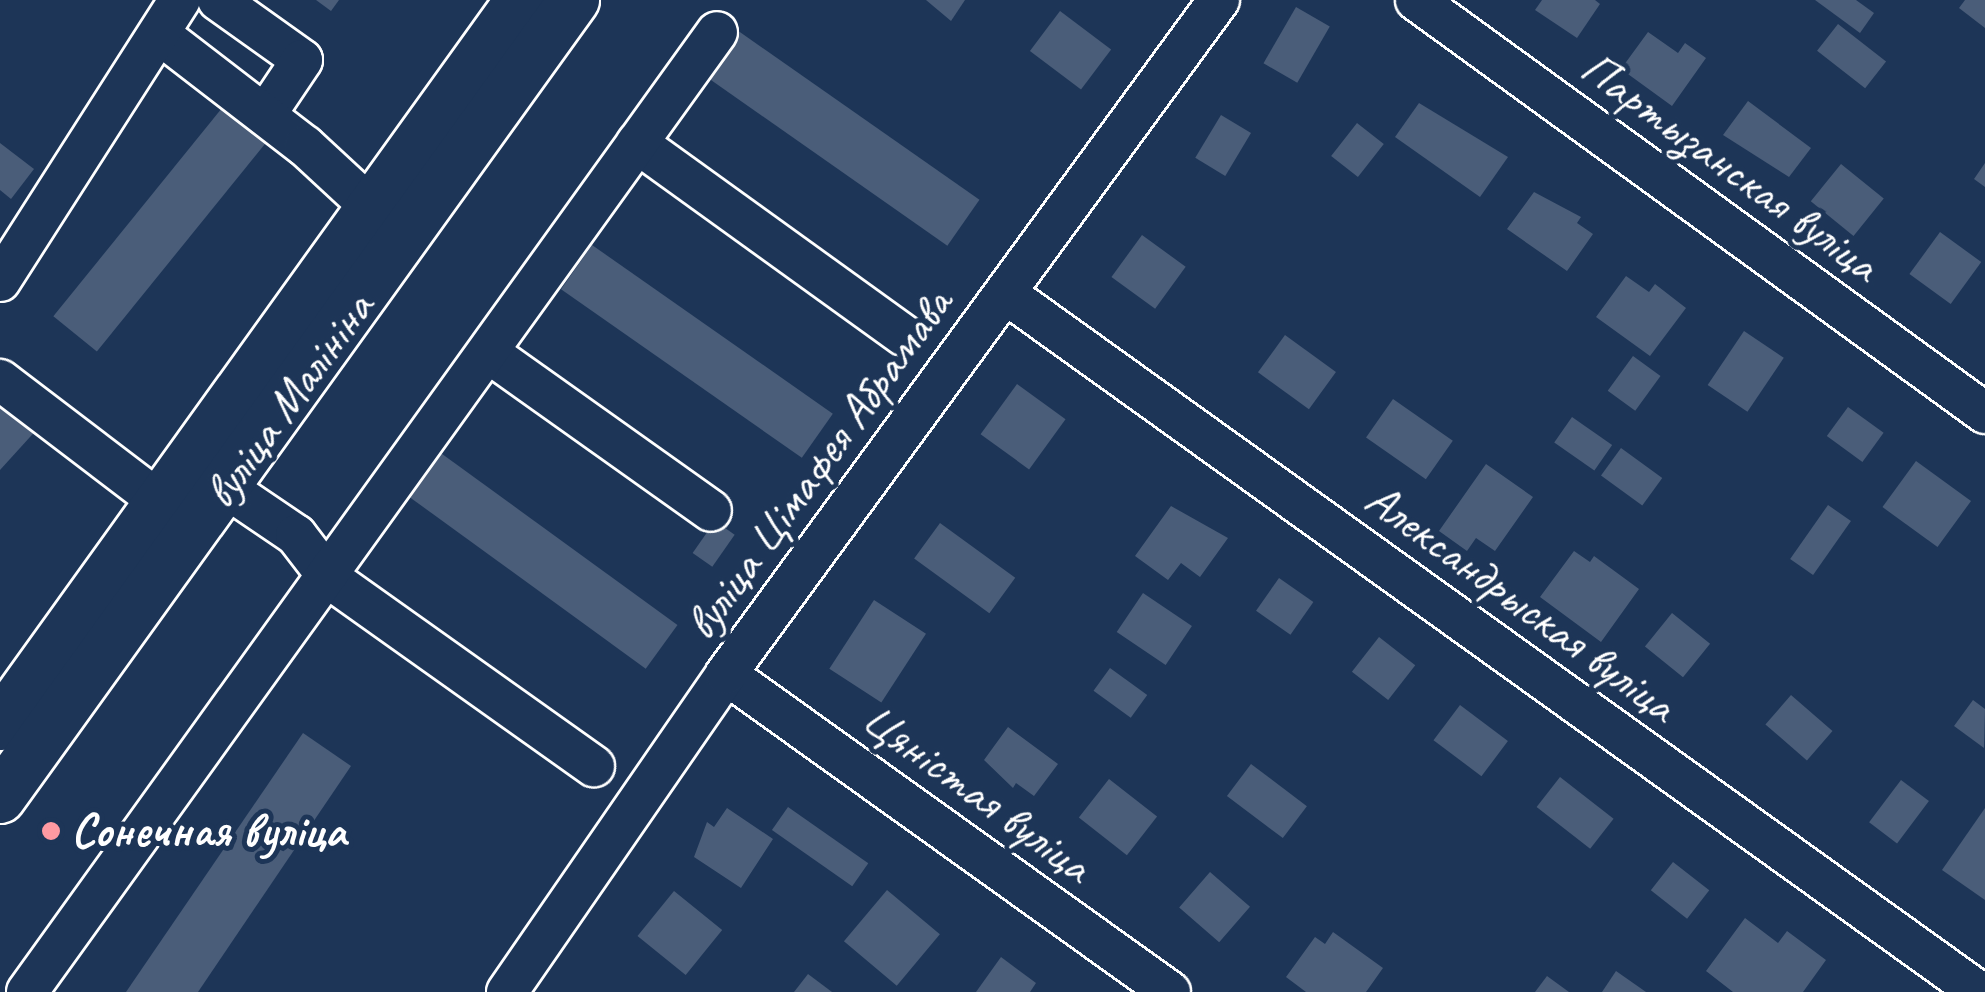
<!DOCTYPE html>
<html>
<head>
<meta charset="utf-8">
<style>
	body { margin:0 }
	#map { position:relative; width:1985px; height:992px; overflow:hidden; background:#1d3557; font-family:Caveat,sans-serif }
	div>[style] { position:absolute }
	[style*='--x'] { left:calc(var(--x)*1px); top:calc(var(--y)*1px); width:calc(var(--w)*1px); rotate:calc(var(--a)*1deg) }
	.building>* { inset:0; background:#4a5d79; transform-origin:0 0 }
	.roads { filter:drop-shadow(2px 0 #fff) drop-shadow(-2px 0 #fff) drop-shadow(0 2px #fff) drop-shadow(0 -2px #fff) }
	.minor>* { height:40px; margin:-20px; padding:0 20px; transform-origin:20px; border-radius:20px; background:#1d3557 }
	.major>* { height:50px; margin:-25px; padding:0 25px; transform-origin:25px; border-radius:25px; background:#1d3557 }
	.dots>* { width:28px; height:28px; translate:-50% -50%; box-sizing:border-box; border:5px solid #1d3557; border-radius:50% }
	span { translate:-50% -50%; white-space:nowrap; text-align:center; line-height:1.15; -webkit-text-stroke:10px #1d3557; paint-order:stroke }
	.street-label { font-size:48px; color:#fff }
	.poi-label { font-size:48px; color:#fff; font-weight:700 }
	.left { translate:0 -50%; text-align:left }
</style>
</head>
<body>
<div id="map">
	<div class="building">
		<i style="clip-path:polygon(316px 0,339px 0,331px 11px)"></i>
		<i style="clip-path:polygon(926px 0,965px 0,951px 21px)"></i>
		<i style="clip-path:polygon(1542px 0,1595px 0,1600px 4px,1577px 38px,1535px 10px)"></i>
		<i style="clip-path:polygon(1815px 0,1856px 0,1874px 13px,1860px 33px)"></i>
		<i style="clip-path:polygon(1965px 0,1985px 0,1985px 28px,1959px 8px)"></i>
		<i style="left:1296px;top:7px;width:39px;height:65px;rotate:30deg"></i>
		<i style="left:1060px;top:11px;width:64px;height:50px;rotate:37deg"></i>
		<i style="left:1838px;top:24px;width:61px;height:34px;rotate:38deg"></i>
		<i style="left:737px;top:30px;width:296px;height:56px;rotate:35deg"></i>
		<i style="clip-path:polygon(1648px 32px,1678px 53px,1685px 43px,1706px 58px,1672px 106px,1621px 69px)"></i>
		<i style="clip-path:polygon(1748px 101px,1811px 148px,1789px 177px,1723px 135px)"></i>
		<i style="clip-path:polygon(1419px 103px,1508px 157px,1480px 197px,1395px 137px)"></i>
		<i style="left:222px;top:108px;width:56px;height:268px;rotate:39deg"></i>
		<i style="left:1221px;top:115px;width:35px;height:50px;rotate:31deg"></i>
		<i style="left:1357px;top:123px;width:34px;height:42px;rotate:38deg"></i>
		<i style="clip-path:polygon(0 143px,34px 169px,11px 199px,0 190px)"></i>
		<i style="clip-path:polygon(1985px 163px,1985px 187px,1974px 179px)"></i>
		<i style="left:1841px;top:164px;width:55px;height:48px;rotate:39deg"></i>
		<i style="clip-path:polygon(1534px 192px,1581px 217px,1577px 223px,1593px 234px,1567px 271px,1507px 229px)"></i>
		<i style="left:1940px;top:232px;width:51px;height:52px;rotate:36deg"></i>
		<i style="left:1142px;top:235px;width:54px;height:52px;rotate:36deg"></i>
		<i style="left:592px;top:245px;width:294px;height:54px;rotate:35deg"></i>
		<i style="clip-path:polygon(1626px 276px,1649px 292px,1655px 284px,1686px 308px,1650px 356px,1596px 317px)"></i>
		<i style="left:1744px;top:331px;width:48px;height:65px;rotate:34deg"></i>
		<i style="left:1285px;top:335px;width:63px;height:46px;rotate:36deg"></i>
		<i style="left:1633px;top:356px;width:34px;height:43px;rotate:36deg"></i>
		<i style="left:1017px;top:384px;width:60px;height:62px;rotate:36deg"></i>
		<i style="clip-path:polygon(0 389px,40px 426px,0 470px)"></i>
		<i style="left:1393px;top:399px;width:73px;height:47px;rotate:35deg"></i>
		<i style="left:1848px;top:407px;width:44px;height:36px;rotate:36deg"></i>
		<i style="left:1572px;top:417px;width:49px;height:31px;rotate:35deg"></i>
		<i style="left:1621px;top:448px;width:51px;height:34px;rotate:36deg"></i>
		<i style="left:438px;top:451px;width:296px;height:54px;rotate:36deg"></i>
		<i style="left:1916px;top:461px;width:68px;height:57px;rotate:36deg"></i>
		<i style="clip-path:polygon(1486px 464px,1533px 497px,1495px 551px,1476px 538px,1467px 551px,1439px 531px)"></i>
		<i style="left:1828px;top:505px;width:28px;height:66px;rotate:35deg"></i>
		<i style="clip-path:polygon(1171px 506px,1228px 538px,1200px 577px,1181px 563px,1168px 580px,1135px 556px)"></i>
		<i style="left:715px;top:521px;width:24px;height:39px;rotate:35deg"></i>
		<i style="left:940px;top:523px;width:93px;height:44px;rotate:36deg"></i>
		<i style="clip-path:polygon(1574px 551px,1590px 562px,1594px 556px,1639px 589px,1601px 642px,1540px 597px)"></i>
		<i style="left:1279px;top:578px;width:42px;height:40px;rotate:35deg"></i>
		<i style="left:1143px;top:593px;width:59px;height:47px;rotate:34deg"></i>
		<i style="left:874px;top:600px;width:62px;height:82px;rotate:33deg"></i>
		<i style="left:1672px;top:613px;width:49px;height:43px;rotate:39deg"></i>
		<i style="left:1379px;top:637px;width:46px;height:44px;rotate:38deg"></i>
		<i style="left:1110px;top:668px;width:46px;height:28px;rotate:36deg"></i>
		<i style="left:1791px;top:695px;width:55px;height:39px;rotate:41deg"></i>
		<i style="clip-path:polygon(1973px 700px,1985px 709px,1984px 748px,1954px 726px)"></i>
		<i style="left:1460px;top:705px;width:60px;height:44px;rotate:37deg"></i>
		<i style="clip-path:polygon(1008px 727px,1058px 764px,1034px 796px,1016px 783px,1013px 788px,984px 760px)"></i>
		<i style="clip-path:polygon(303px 733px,351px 766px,198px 992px,126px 992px)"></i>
		<i style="left:1251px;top:764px;width:70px;height:40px;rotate:37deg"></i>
		<i style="left:1560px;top:777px;width:68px;height:38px;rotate:38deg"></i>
		<i style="left:1109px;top:779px;width:61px;height:49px;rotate:38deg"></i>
		<i style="left:1901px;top:780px;width:35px;height:53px;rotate:37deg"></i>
		<i style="left:788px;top:807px;width:98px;height:28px;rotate:35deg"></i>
		<i style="clip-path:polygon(727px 808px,773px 839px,741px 888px,694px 857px,707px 822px,714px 827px)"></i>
		<i style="clip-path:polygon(1985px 808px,1985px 900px,1942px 870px)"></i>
		<i style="left:1673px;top:862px;width:46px;height:36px;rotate:38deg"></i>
		<i style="left:1210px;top:872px;width:53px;height:47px;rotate:41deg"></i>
		<i style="left:887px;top:890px;width:69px;height:67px;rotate:40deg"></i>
		<i style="left:674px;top:891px;width:62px;height:58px;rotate:39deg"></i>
		<i style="clip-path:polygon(1745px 918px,1778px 943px,1787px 931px,1826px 960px,1803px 992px,1733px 992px,1706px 971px)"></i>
		<i style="clip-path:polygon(1333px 932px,1383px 968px,1366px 992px,1306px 992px,1286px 977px,1315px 937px,1325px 944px)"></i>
		<i style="clip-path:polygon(1001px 957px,1036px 983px,1030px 992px,976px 992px)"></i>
		<i style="clip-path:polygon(1616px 971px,1646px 992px,1602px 992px)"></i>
		<i style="clip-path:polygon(808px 974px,832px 992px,794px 992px)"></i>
		<i style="clip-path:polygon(1547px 976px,1569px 992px,1535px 992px)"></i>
	</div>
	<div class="roads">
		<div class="minor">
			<i style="--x:218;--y:0;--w:103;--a:35.5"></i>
			<i style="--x:302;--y:60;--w:66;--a:123.9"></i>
			<i style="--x:1416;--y:0;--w:703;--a:35.97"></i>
			<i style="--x:162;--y:36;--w:180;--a:37.6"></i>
			<i style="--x:305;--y:146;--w:91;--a:42.8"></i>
			<i style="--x:637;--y:143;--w:328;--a:35.8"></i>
			<i style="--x:0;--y:281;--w:334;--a:-57.4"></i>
			<i style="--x:1005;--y:293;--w:1199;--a:35.67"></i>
			<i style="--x:489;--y:353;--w:272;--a:35.4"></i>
			<i style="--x:0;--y:380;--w:231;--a:37.3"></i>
			<i style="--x:225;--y:487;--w:86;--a:34.1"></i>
			<i style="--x:296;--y:535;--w:54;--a:52.5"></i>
			<i style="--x:329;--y:578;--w:325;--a:35.4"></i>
			<i style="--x:726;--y:674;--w:546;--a:35.61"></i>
			<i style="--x:27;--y:992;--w:1182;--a:-54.29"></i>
			<i style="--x:507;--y:992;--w:386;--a:-55.4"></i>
			<i style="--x:726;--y:674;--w:835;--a:-53.82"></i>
		</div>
		<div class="major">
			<i style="--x:0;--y:725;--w:893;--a:-54.3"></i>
			<i style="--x:0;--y:798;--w:983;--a:-54.27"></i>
		</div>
	</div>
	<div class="dots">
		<i style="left:51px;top:831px;background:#ff9aa2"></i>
	</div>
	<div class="street-label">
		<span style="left:1730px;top:166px;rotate:36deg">Партызанская вуліца</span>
		<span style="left:288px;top:400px;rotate:-54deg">вуліца Малініна</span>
		<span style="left:818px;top:464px;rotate:-54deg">вуліца Цімафея Абрамава</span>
		<span style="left:1521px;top:602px;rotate:36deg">Александрыская вуліца</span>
		<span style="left:977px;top:792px;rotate:36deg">Цяністая вуліца</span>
	</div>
	<div class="poi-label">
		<span class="left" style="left:71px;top:831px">Сонечная вуліца</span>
	</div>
</div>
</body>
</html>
